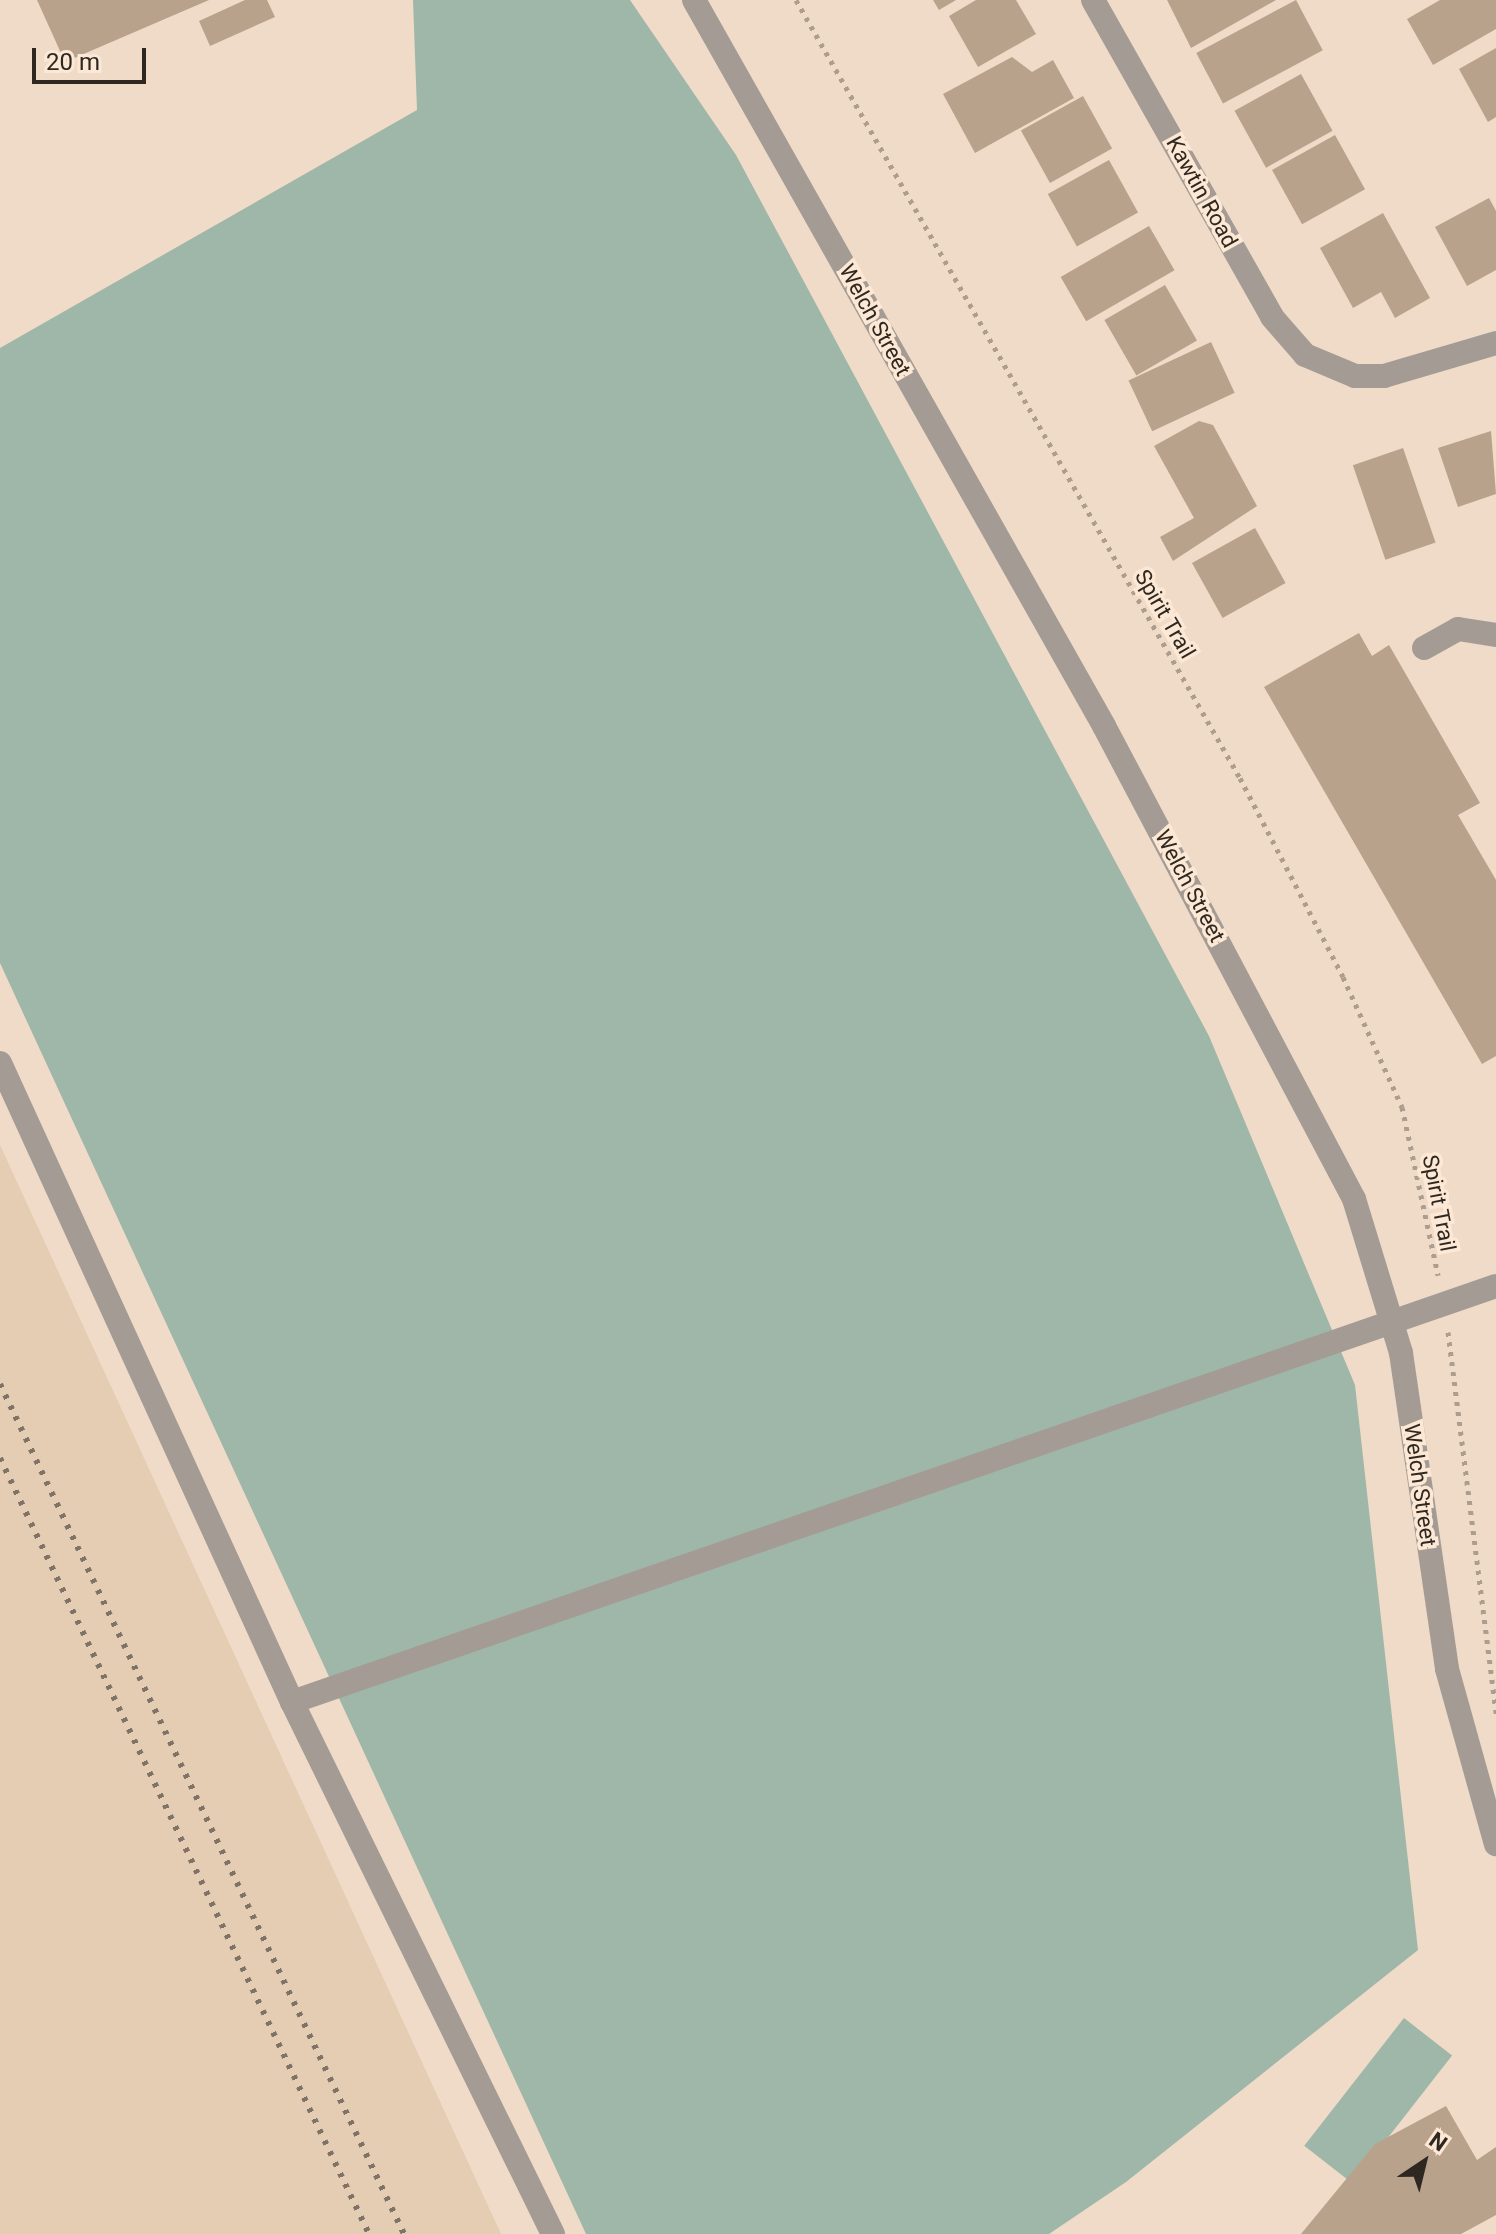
<!DOCTYPE html>
<html>
<head>
<meta charset="utf-8">
<style>
	body { margin:0 }
	#map { position:relative; width:1496px; height:2234px; overflow:hidden; background:#efdbc7; font-family:Roboto,sans-serif }
	div>[style] { position:absolute }
	[style*='--x'] { left:calc(var(--x)*1px); top:calc(var(--y)*1px); width:calc(var(--w)*1px); rotate:calc(var(--a)*1deg) }
	.built>* { inset:0; background:#e5cdb4 }
	.green>* { inset:0; background:#9fb7a8; transform-origin:0 0 }
	.building>* { inset:0; background:#b8a28c; transform-origin:0 0 }
	.path>* { height:5px; margin-top:-2.5px; transform-origin:0; background:repeating-linear-gradient(90deg,#ad9d8e 0 4px,transparent 0 10px) }
	.minor>* { height:24px; margin:-12px; padding:0 12px; transform-origin:12px; border-radius:12px; background:#a49c94 }
	.rail>* { height:6px; margin-top:-3px; transform-origin:0; background:repeating-linear-gradient(90deg,#7f7266 0 4px,transparent 0 12px) }
	span { translate:-50% -50%; white-space:nowrap; text-align:center; line-height:1.15; -webkit-text-stroke:7px #fce8d4; paint-order:stroke }
	.street-label { font-size:22px; color:#2f2821 }
	.north { position:absolute; left:1384px; top:2122px; width:80px; height:80px; -webkit-text-stroke:6px #fce8d4; paint-order:stroke; rotate:35deg; font-size:22px; font-weight:700; line-height:32px; text-align:center; color:#2f2821 }
	.north::after { content:''; display:block; margin:auto; width:28px; height:36px; background:#2f2821; clip-path:polygon(50% 0,100% 100%,50% 72%,0 100%) }
	.scale { position:absolute; left:32px; top:48px; width:114px; height:36px; box-sizing:border-box; border:4px solid #2f2821; border-top:0; padding-left:10px; font-size:24px; line-height:28px; white-space:nowrap; color:#2f2821; -webkit-text-stroke:6px #fce8d4; paint-order:stroke }
</style>
</head>
<body>
<div id="map">
	<div class="built">
		<i style="clip-path:polygon(0 1145px,501px 2234px,0 2234px)"></i>
	</div>
	<div class="green">
		<i style="clip-path:polygon(413px 0,630px 0,736px 155px,1209px 1036px,1355px 1385px,1418px 1950px,1126px 2182px,1049px 2234px,586px 2234px,0 963px,0 348px,417px 110px)"></i>
		<i style="left:1404px;top:2018px;width:61px;height:162px;rotate:38deg"></i>
	</div>
	<div class="building">
		<i style="clip-path:polygon(37px 0,209px 0,65px 62px)"></i>
		<i style="clip-path:polygon(245px 0,267px 0,275px 17px,210px 46px,199px 21px)"></i>
		<i style="clip-path:polygon(933px 0,956px 0,939px 10px)"></i>
		<i style="clip-path:polygon(976px 0,1016px 0,1036px 34px,978px 67px,949px 16px)"></i>
		<i style="clip-path:polygon(1167px 0,1276px 0,1191px 48px)"></i>
		<i style="left:1296px;top:0;width:57px;height:113px;rotate:62deg"></i>
		<i style="clip-path:polygon(1440px 0,1496px 0,1496px 29px,1433px 65px,1407px 19px)"></i>
		<i style="clip-path:polygon(1496px 48px,1496px 117px,1488px 122px,1459px 69px)"></i>
		<i style="clip-path:polygon(1012px 57px,1032px 72px,1053px 60px,1074px 98px,975px 153px,943px 94px)"></i>
		<i style="left:1301px;top:74px;width:65px;height:76px;rotate:61deg"></i>
		<i style="left:1083px;top:96px;width:60px;height:71px;rotate:61deg"></i>
		<i style="left:1335px;top:135px;width:62px;height:72px;rotate:61deg"></i>
		<i style="left:1109px;top:160px;width:60px;height:70px;rotate:61deg"></i>
		<i style="clip-path:polygon(1489px 198px,1496px 211px,1496px 270px,1467px 286px,1435px 227px)"></i>
		<i style="clip-path:polygon(1383px 213px,1430px 298px,1395px 318px,1381px 292px,1353px 308px,1320px 248px)"></i>
		<i style="left:1149px;top:226px;width:51px;height:102px;rotate:60deg"></i>
		<i style="left:1165px;top:285px;width:64px;height:70px;rotate:60deg"></i>
		<i style="left:1211px;top:342px;width:56px;height:91px;rotate:65deg"></i>
		<i style="clip-path:polygon(1199px 421px,1213px 425px,1257px 506px,1173px 561px,1160px 537px,1194px 518px,1154px 446px)"></i>
		<i style="clip-path:polygon(1491px 431px,1496px 494px,1458px 507px,1438px 448px)"></i>
		<i style="left:1403px;top:448px;width:100px;height:53px;rotate:71deg"></i>
		<i style="left:1255px;top:528px;width:63px;height:72px;rotate:61deg"></i>
		<i style="clip-path:polygon(1359px 633px,1372px 656px,1389px 645px,1480px 803px,1458px 815px,1496px 880px,1496px 1056px,1482px 1064px,1264px 687px)"></i>
		<i style="clip-path:polygon(1446px 2106px,1477px 2160px,1496px 2147px,1496px 2215px,1461px 2234px,1301px 2234px,1375px 2144px)"></i>
	</div>
	<div class="path">
		<i style="--x:796;--y:0;--w:896;--a:60.29"></i>
		<i style="--x:1240;--y:778;--w:224;--a:62.6"></i>
		<i style="--x:1343;--y:977;--w:143;--a:65.6"></i>
		<i style="--x:1402;--y:1107;--w:172;--a:77.9"></i>
		<i style="--x:1448;--y:1332;--w:385;--a:82.8"></i>
	</div>
	<div class="minor">
		<i style="--x:694;--y:0;--w:834;--a:60.54"></i>
		<i style="--x:1104;--y:726;--w:535;--a:62.14"></i>
		<i style="--x:1354;--y:1199;--w:161;--a:73"></i>
		<i style="--x:1401;--y:1353;--w:319;--a:81.7"></i>
		<i style="--x:1447;--y:1669;--w:182;--a:74.4"></i>
		<i style="--x:1093;--y:0;--w:364;--a:60.5"></i>
		<i style="--x:1272;--y:317;--w:50;--a:49"></i>
		<i style="--x:1305;--y:355;--w:54;--a:22.8"></i>
		<i style="--x:1355;--y:376;--w:29;--a:0"></i>
		<i style="--x:1384;--y:376;--w:117;--a:-16.4"></i>
		<i style="--x:1424;--y:648;--w:39;--a:-29"></i>
		<i style="--x:1458;--y:629;--w:38;--a:9"></i>
		<i style="--x:0;--y:1063;--w:703;--a:65.44"></i>
		<i style="--x:292;--y:1702;--w:593;--a:63.87"></i>
		<i style="--x:292;--y:1702;--w:1274;--a:-19.06"></i>
	</div>
	<div class="rail">
		<i style="--x:0;--y:1384;--w:941;--a:64.58"></i>
		<i style="--x:0;--y:1458;--w:859;--a:64.57"></i>
	</div>
	<div class="street-label">
		<span style="left:1202px;top:192px;rotate:61deg">Kawtin Road</span>
		<span style="left:875px;top:320px;rotate:61deg">Welch Street</span>
		<span style="left:1165px;top:614px;rotate:60deg">Spirit Trail</span>
		<span style="left:1190px;top:886px;rotate:62deg">Welch Street</span>
		<span style="left:1439px;top:1203px;rotate:79deg">Spirit Trail</span>
		<span style="left:1420px;top:1485px;rotate:82deg">Welch Street</span>
	</div>
	<div class="north">N</div>
	<div class="scale">20 m</div>
</div>
</body>
</html>
